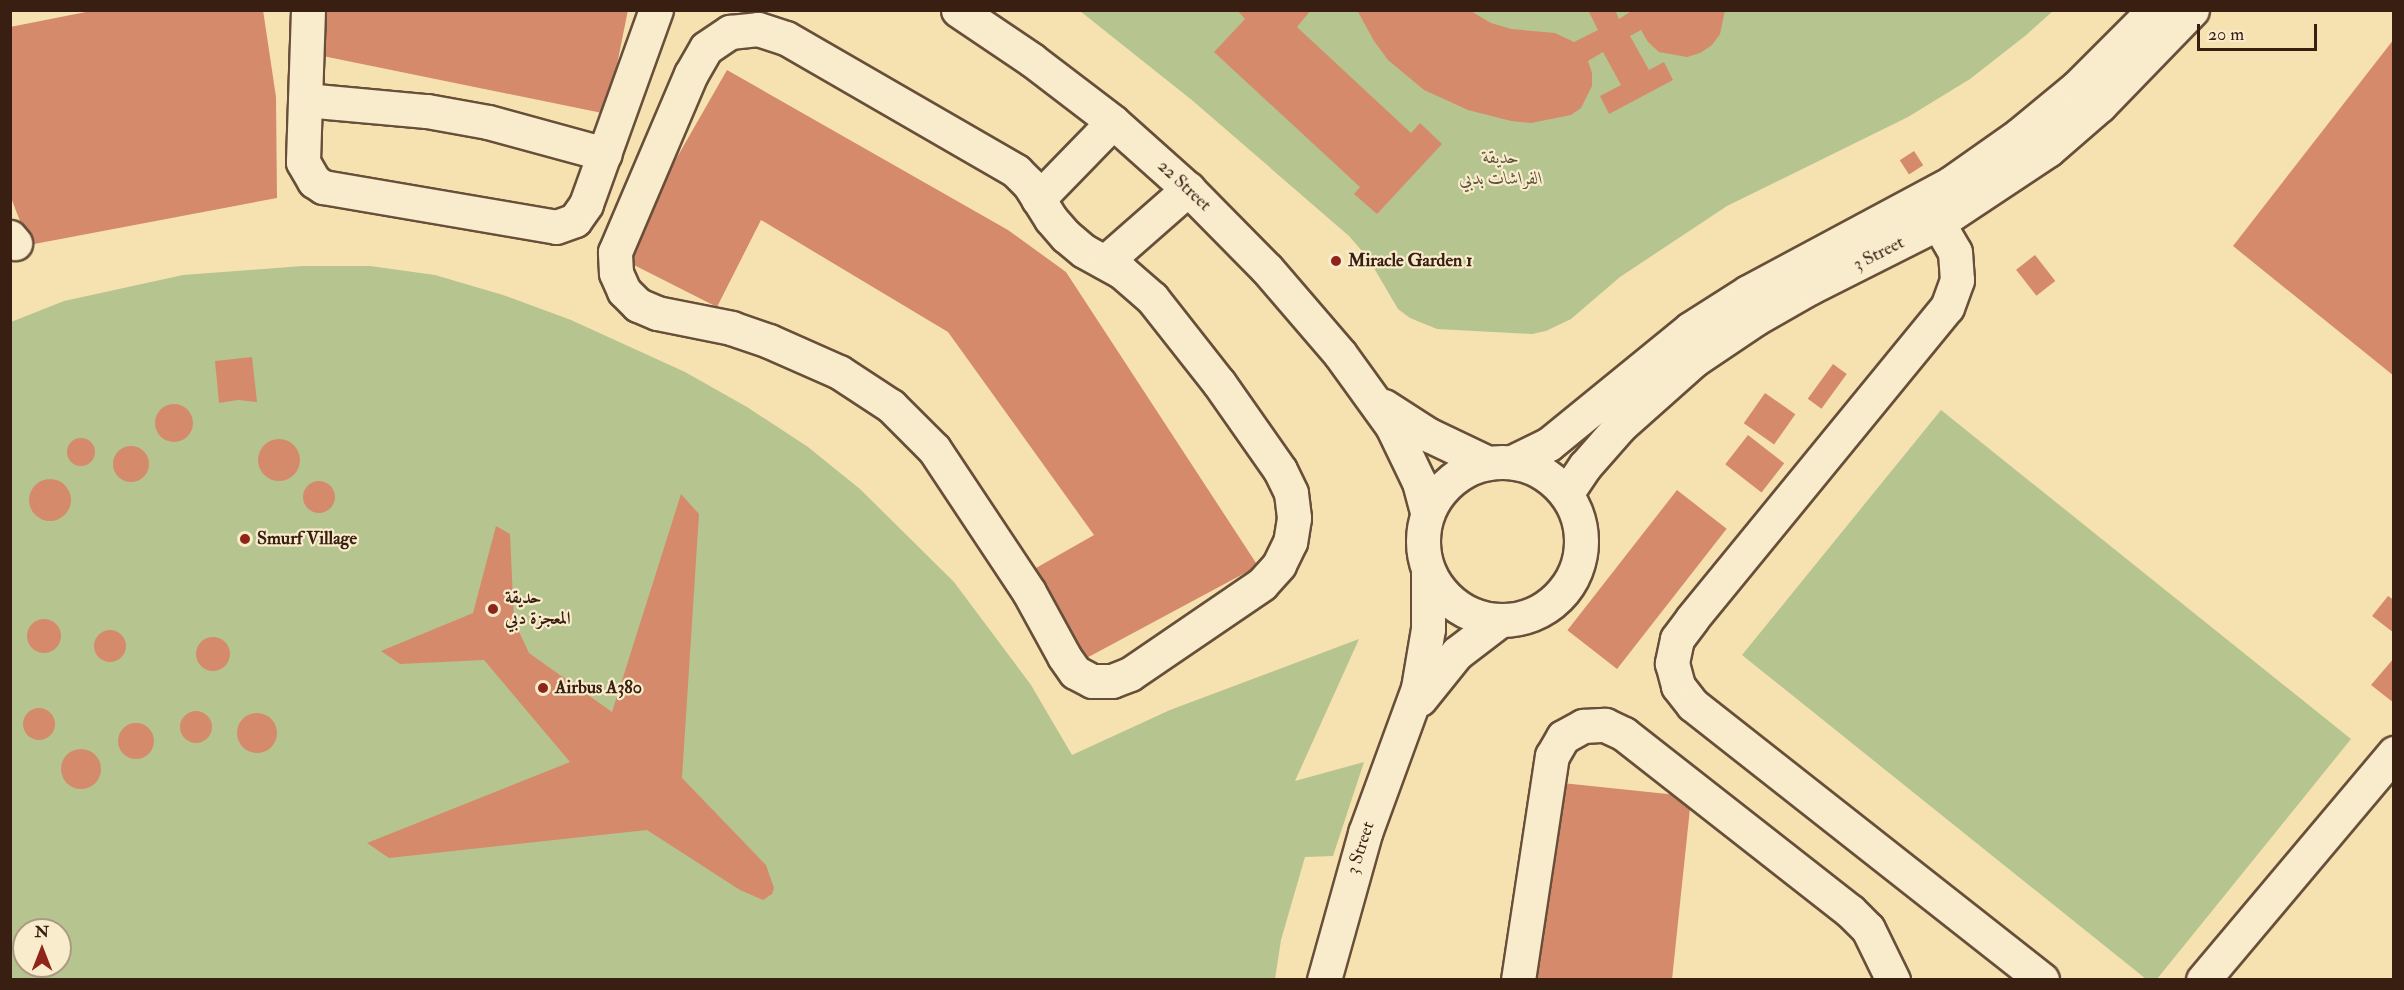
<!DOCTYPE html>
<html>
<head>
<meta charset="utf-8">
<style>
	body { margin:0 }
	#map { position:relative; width:2404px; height:990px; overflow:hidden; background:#f6e2b0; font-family:"IM FELL Double Pica",Amiri,serif }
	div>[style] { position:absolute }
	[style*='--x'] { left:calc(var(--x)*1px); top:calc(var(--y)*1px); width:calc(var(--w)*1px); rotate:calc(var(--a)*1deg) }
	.green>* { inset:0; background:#b6c490 }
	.building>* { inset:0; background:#d58b6b; transform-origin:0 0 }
	.round { border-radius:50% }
	.roads { filter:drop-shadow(2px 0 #684f3a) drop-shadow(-2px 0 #684f3a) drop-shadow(0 2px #684f3a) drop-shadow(0 -2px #684f3a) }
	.minor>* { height:33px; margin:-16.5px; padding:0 16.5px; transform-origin:16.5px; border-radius:16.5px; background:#f9eccc }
	.minor>.ring { margin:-16.5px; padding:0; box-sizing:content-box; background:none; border:33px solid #f9eccc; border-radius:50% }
	.dots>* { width:16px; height:16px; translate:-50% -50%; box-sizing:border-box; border:3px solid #f9eccc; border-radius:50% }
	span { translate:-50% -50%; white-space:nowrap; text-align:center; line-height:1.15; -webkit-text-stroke:4.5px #f9eccc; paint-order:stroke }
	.park-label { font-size:18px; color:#5e5038; font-style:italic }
	.street-label { font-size:18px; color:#391e12 }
	.poi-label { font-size:18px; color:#391e12; font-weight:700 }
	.left { translate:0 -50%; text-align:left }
	.frame { position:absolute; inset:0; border:12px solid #391e12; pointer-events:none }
	.north { position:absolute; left:12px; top:918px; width:60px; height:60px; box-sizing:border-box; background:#f9eccc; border:2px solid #ac9a82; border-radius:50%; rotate:0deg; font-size:16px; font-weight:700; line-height:24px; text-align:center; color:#391e12 }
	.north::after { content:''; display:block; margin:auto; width:21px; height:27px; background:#8f2418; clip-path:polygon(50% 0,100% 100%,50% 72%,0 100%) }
	.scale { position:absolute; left:2197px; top:24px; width:120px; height:27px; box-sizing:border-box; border:3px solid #391e12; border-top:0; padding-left:8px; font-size:18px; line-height:21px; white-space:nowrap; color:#391e12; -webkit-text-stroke:4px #f9eccc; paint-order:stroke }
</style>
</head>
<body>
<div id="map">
	<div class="green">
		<i style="clip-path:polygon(1080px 11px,2053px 11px,2025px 36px,1970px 79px,1908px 117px,1727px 206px,1620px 277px,1571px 319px,1546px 331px,1532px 334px,1437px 329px,1410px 318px,1398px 309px,1368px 258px,1349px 236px,1193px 101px)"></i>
		<i style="clip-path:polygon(evenodd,302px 266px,370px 266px,435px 275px,503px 295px,571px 320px,685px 372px,747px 407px,808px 447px,860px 489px,954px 582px,1031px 685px,1072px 755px,1170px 710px,1359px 639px,1295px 781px,1364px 762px,1333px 856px,1305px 857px,1281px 940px,1275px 979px,11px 979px,11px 322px,64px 301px,183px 275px,302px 266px,24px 930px,60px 930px,60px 966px,24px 966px,24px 930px)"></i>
		<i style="clip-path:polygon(1941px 410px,2351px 739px,2157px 979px,2146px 979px,1742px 655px)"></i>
	</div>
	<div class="building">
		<i style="clip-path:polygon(96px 10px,263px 10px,276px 97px,277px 198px,29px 245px,10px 195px,10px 27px)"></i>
		<i style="clip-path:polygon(322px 10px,628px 10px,607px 114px,313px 54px)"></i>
		<i style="clip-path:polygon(1237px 10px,1311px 10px,1297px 27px,1411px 133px,1420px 123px,1442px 144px,1377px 214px,1354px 194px,1360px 187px,1214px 52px,1245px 19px)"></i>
		<i style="clip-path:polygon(1357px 10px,1469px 10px,1491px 23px,1511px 29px,1555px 33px,1574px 42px,1598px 30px,1588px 10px,1615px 10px,1619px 19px,1633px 10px,1725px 10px,1720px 34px,1712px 45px,1700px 53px,1687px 57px,1659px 52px,1648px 42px,1641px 30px,1630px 36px,1649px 70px,1664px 62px,1673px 80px,1609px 114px,1600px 96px,1621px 85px,1603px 52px,1588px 61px,1592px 73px,1592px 86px,1581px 108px,1571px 115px,1531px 123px,1511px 121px,1468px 110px,1424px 90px,1388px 60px,1374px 41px)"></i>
		<i style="clip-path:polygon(2394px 39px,2394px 376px,2233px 246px)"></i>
		<i style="clip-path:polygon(727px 70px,1008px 230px,1066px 272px,1258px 566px,1081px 661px,1029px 572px,1094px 535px,948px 332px,761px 220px,717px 307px,628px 262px,668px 173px)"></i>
		<i style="left:1914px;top:151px;width:17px;height:17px;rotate:57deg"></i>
		<i style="left:2035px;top:255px;width:33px;height:24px;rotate:52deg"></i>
		<i style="clip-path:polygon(252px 357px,257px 402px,238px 400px,219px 403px,215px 361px)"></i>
		<i style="left:1833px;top:364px;width:17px;height:43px;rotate:36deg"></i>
		<i style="left:1765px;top:393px;width:37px;height:37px;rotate:35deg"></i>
		<i class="round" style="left:155px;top:404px;width:38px;height:38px"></i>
		<i style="left:1748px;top:435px;width:46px;height:37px;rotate:38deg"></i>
		<i class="round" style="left:67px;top:438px;width:28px;height:28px"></i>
		<i class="round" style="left:258px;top:439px;width:42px;height:42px"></i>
		<i class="round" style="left:113px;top:446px;width:36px;height:36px"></i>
		<i class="round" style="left:29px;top:479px;width:42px;height:42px"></i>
		<i class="round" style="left:303px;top:481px;width:32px;height:32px"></i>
		<i style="left:1677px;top:490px;width:63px;height:178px;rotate:38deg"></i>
		<i style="clip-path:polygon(681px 494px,699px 514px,682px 778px,766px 865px,774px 888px,772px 894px,763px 900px,740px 890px,647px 830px,389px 858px,367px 843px,570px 762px,484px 660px,400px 664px,381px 651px,473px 613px,496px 526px,510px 534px,514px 621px,529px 653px,612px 712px)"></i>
		<i style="clip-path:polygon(2388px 596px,2394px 600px,2394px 633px,2372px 616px)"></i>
		<i class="round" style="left:27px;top:619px;width:34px;height:34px"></i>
		<i class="round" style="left:94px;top:630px;width:32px;height:32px"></i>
		<i class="round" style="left:196px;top:637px;width:34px;height:34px"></i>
		<i style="clip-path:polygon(2394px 658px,2394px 703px,2371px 685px)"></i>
		<i class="round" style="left:23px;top:708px;width:32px;height:32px"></i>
		<i class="round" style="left:180px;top:711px;width:32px;height:32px"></i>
		<i class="round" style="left:237px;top:713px;width:40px;height:40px"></i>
		<i class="round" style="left:118px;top:723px;width:36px;height:36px"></i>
		<i class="round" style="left:61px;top:749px;width:40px;height:40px"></i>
		<i style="left:1553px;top:782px;width:139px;height:199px;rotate:6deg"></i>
	</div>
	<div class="roads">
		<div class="minor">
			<i style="--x:308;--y:10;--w:152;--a:91.9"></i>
			<i style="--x:303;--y:162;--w:22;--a:60"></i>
			<i style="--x:314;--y:181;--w:11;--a:34"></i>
			<i style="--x:323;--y:187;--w:236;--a:9.7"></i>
			<i style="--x:556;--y:227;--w:20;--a:-20"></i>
			<i style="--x:575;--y:220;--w:19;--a:-55"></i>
			<i style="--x:586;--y:204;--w:206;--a:-70.2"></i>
			<i style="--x:958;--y:10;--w:89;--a:34"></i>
			<i style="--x:1032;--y:60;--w:102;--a:37.4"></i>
			<i style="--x:1113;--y:122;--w:101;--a:41.8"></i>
			<i style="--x:1188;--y:189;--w:112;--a:45.4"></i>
			<i style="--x:1267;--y:269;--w:112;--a:49.3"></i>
			<i style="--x:1340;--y:354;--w:89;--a:54.2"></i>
			<i style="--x:1392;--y:426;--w:62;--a:64.3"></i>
			<i style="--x:1419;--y:482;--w:31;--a:75"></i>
			<i style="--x:758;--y:29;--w:29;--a:18"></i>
			<i style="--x:786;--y:38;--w:266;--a:30"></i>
			<i style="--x:1016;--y:171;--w:18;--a:45"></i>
			<i style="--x:1029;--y:184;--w:41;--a:57.8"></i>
			<i style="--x:1051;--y:219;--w:23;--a:49"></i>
			<i style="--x:1066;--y:236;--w:23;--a:40"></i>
			<i style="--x:1084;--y:251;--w:43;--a:28.9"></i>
			<i style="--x:1122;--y:272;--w:40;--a:41"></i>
			<i style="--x:1152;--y:298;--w:108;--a:51.8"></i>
			<i style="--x:1219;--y:383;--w:106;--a:55"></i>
			<i style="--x:1280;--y:470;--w:25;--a:64"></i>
			<i style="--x:1291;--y:493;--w:25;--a:83"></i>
			<i style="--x:1294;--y:518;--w:24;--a:99"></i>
			<i style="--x:1290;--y:542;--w:25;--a:116"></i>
			<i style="--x:1279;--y:565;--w:25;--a:132"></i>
			<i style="--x:1262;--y:584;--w:160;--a:145.7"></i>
			<i style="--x:1130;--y:674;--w:19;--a:159"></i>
			<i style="--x:1112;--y:681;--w:20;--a:180"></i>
			<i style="--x:1092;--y:681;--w:19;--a:-152"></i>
			<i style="--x:1075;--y:672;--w:19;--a:-125"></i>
			<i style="--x:1064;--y:656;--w:73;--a:-118.7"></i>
			<i style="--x:1029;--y:592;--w:172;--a:-123.6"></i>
			<i style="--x:934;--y:449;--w:61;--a:-135"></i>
			<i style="--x:891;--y:406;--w:62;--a:-146.8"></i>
			<i style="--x:839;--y:372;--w:77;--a:-156.1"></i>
			<i style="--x:769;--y:341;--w:39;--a:-161"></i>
			<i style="--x:732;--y:328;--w:76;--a:-168.7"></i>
			<i style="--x:657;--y:313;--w:21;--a:-157"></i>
			<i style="--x:638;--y:305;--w:20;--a:-135"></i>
			<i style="--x:624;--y:291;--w:20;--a:-114"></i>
			<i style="--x:616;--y:273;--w:21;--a:-93"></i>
			<i style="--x:615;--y:252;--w:194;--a:-66.9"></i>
			<i style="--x:691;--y:74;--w:30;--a:-60"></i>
			<i style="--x:706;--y:48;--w:29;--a:-34"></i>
			<i style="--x:730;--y:32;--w:28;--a:-6"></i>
			<i style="--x:305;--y:100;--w:122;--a:5.2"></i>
			<i style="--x:427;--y:111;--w:62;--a:10.2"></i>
			<i style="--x:488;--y:122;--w:121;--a:15.3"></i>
			<i style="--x:1038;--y:199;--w:107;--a:-45.8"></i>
			<i style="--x:1924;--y:199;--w:61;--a:59.7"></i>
			<i style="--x:1955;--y:252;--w:28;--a:86"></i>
			<i style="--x:1957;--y:280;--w:29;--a:110"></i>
			<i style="--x:1947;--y:307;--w:403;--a:129.3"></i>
			<i style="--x:1692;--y:619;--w:25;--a:127"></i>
			<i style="--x:1677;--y:639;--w:25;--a:102"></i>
			<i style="--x:1672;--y:663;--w:24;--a:75"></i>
			<i style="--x:1678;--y:686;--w:24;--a:52"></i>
			<i style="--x:1693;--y:705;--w:444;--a:38.2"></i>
			<i style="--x:10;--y:237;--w:8;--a:50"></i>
			<i style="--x:1105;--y:262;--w:111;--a:-41.3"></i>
			<i style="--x:1384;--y:406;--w:54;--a:32.8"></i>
			<i style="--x:1429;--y:435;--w:65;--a:25.4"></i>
			<i class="ring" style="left:1423px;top:462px;width:125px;height:125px"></i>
			<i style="--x:1512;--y:462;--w:41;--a:-25.9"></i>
			<i style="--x:1549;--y:444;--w:182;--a:-39.2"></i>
			<i style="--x:1690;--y:329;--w:69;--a:-32.5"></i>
			<i style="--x:1748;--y:292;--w:230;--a:-28.2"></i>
			<i style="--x:1951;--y:183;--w:83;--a:-35.2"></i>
			<i style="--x:2019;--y:135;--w:75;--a:-39.6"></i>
			<i style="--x:2077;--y:87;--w:109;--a:-45"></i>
			<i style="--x:1566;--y:494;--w:34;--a:-56"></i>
			<i style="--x:1585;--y:466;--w:53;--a:-48.8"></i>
			<i style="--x:1620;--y:426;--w:99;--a:-41.7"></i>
			<i style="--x:1694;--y:360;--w:73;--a:-33.9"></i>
			<i style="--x:1755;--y:319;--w:64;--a:-29.7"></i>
			<i style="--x:1811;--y:287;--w:142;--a:-26.7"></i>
			<i style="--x:1938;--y:223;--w:132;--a:-33.6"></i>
			<i style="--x:2048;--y:150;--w:69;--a:-40.9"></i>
			<i style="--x:2100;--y:105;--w:132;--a:-45.9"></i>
			<i style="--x:1420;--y:699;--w:59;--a:-51.2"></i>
			<i style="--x:1457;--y:653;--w:53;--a:-37.3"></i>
			<i style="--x:1324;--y:980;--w:153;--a:-74.4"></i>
			<i style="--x:1365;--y:833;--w:154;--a:-69.9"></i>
			<i style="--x:1418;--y:688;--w:60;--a:-80.4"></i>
			<i style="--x:1428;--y:629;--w:58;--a:-90"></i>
			<i style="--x:1518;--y:980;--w:227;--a:-81.4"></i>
			<i style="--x:1552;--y:756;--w:22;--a:-60"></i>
			<i style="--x:1563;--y:737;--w:23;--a:-29"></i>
			<i style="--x:1583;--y:726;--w:22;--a:-3"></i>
			<i style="--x:1605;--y:725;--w:21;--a:25"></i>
			<i style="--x:1624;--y:734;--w:287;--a:38.1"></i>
			<i style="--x:1850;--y:911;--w:25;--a:45"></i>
			<i style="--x:1868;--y:929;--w:57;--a:63.9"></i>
			<i style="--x:2203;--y:980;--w:297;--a:-49.9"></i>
		</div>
	</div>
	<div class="dots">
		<i style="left:1336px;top:261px;background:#8f2418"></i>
		<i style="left:245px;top:539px;background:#8f2418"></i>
		<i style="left:493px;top:609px;background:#8f2418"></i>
		<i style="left:543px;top:688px;background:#8f2418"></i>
	</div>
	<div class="park-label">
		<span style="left:1501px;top:169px">حديقة<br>الفراشات بدبي</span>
	</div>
	<div class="street-label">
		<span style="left:1184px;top:186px;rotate:43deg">22 Street</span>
		<span style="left:1879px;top:254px;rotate:-27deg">3 Street</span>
		<span style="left:1361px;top:848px;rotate:-72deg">3 Street</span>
	</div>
	<div class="poi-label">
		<span class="left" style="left:1348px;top:261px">Miracle Garden 1</span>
		<span class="left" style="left:257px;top:539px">Smurf Village</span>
		<span class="left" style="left:505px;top:609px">حديقة<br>المعجزة دبي</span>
		<span class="left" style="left:555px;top:688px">Airbus A380</span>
	</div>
	<div class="frame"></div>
	<div class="north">N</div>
	<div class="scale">20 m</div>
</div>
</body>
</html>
